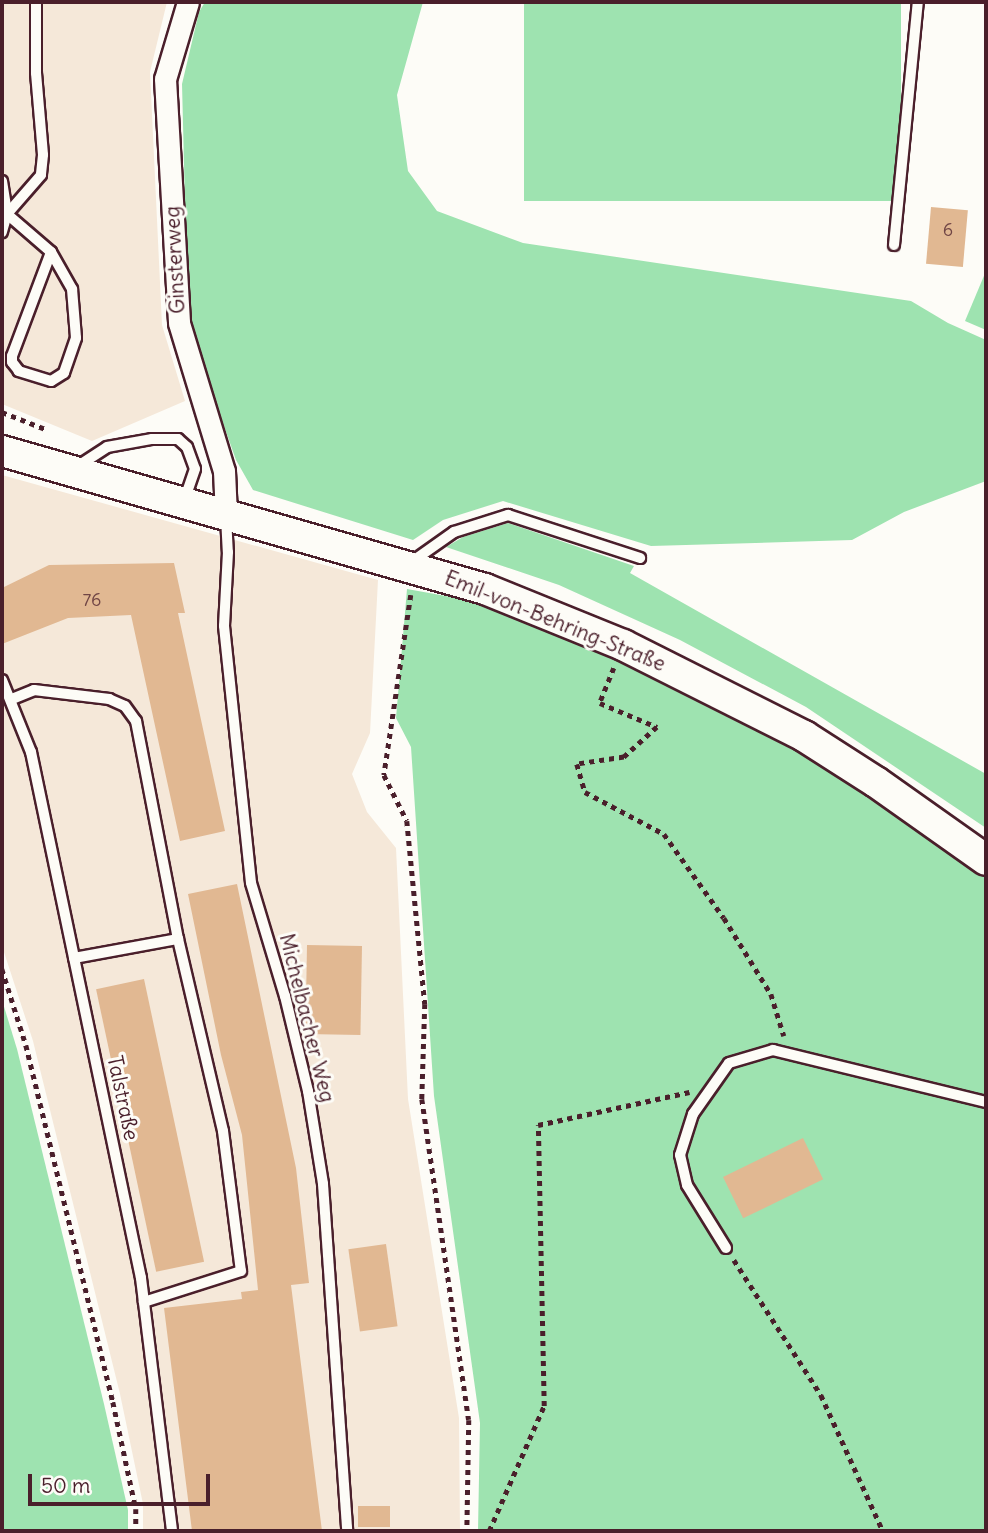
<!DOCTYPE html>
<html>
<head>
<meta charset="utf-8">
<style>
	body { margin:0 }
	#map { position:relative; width:988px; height:1533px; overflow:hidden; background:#fdfcf7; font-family:Delius,sans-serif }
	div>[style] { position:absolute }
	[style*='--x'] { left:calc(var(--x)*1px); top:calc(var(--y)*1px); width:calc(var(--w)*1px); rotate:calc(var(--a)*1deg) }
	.built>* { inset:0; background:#f5e8d9 }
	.green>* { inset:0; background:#9ee3b0; transform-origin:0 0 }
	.building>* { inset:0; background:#e1b892; transform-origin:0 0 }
	.path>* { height:4.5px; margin-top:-2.25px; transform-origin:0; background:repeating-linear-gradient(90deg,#4a1f2b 0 5px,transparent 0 10px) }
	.roads { filter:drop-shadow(2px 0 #4a1f2b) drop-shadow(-2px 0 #4a1f2b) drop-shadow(0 2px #4a1f2b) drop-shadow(0 -2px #4a1f2b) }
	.lane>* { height:10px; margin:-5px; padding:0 5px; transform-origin:5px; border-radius:5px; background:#fdfcf7 }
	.street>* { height:21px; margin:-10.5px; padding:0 10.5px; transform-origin:10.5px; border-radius:10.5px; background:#fdfcf7 }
	.secondary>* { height:30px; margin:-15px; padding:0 15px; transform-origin:15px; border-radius:15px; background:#fdfcf7 }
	span { translate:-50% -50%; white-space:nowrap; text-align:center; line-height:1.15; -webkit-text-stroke:6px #fdfcf7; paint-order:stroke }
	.number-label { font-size:18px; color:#704545 }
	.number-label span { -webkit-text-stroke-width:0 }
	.street-label { font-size:21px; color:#4a1f2b }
	.frame { position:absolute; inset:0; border:4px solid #4a1f2b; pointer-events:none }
	.scale { position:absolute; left:28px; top:1474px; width:182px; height:32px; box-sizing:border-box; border:4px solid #4a1f2b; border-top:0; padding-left:9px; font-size:21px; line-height:24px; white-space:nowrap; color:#4a1f2b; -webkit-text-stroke:5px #fdfcf7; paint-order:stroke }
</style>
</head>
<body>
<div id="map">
	<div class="built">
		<i style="clip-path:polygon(2px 2px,167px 2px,150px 72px,162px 325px,185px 401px,92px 441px,2px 404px)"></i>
		<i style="clip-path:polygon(2px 475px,378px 580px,370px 733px,352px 774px,367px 812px,396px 848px,408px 1099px,459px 1418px,460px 1531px,143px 1531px,143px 1504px,120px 1394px,33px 1041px,2px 946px)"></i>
	</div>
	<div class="green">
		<i style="clip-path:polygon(205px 2px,423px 2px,397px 95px,408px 171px,437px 211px,523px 243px,911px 301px,948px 323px,986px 340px,986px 481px,904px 512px,852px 540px,651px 546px,503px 501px,443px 520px,413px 540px,253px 490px,236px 460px,188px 324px,182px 84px,199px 12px)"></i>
		<i style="left:524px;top:2px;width:377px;height:199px"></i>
		<i style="clip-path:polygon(986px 271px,986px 330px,965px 321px)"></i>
		<i style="clip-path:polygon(508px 523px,634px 566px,630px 573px,986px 774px,986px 828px,806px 707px,680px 640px,559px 585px,446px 547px,463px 537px)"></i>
		<i style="clip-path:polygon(407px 589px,468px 600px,608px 650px,720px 698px,986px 869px,986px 1531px,478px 1531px,480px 1423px,434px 1096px,411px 747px,396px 718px)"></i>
		<i style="clip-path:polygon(2px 1000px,17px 1049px,104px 1404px,128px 1510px,128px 1531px,2px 1531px)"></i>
	</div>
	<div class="building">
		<i style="left:931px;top:207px;width:37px;height:57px;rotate:5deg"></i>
		<i style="clip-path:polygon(174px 563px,185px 613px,178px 613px,225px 831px,180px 841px,131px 615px,68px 618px,2px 644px,2px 588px,49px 565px)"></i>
		<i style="clip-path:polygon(237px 884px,296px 1168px,309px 1283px,291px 1285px,322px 1531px,192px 1531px,164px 1308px,242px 1299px,241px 1292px,258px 1290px,242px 1135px,221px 1055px,188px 894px)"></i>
		<i style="left:307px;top:945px;width:55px;height:89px;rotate:1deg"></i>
		<i style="left:144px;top:979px;width:289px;height:49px;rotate:78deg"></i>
		<i style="left:803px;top:1138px;width:46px;height:89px;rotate:64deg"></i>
		<i style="left:386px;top:1244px;width:83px;height:38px;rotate:82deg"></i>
		<i style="left:358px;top:1506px;width:32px;height:21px"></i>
	</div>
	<div class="path">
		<i style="--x:2;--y:412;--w:49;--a:21.4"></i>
		<i style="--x:411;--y:595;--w:182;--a:98.5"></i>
		<i style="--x:384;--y:775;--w:51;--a:63.4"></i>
		<i style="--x:407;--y:821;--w:184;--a:84.4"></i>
		<i style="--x:425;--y:1004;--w:95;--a:91.8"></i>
		<i style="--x:422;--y:1099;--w:324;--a:81.7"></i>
		<i style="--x:469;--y:1420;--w:111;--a:91"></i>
		<i style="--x:614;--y:668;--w:38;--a:112"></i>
		<i style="--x:600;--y:703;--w:62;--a:22.8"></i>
		<i style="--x:657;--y:727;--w:45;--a:137.7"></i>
		<i style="--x:624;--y:757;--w:48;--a:171.5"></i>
		<i style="--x:577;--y:764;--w:29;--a:74"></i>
		<i style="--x:585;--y:792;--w:89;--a:28"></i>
		<i style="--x:664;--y:834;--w:103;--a:54.5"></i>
		<i style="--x:724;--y:918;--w:89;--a:58.3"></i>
		<i style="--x:771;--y:994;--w:44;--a:72.8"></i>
		<i style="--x:2;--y:969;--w:80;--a:72.5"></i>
		<i style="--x:26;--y:1045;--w:367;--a:76.3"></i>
		<i style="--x:113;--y:1402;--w:109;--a:77.9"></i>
		<i style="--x:136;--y:1509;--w:22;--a:90"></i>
		<i style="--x:734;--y:1260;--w:161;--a:57.2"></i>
		<i style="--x:821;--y:1395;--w:149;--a:65.5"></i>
		<i style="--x:489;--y:1531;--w:137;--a:-66.3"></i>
		<i style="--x:544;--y:1406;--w:281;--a:-91.2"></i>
		<i style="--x:538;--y:1125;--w:155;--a:-12.3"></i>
	</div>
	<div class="roads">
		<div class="lane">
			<i style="--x:36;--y:2;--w:71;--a:90"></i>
			<i style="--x:36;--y:73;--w:82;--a:85.1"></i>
			<i style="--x:43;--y:155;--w:20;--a:96"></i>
			<i style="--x:41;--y:175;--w:52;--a:131.1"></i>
			<i style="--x:7;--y:214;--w:58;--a:40.8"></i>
			<i style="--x:51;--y:252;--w:43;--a:60.4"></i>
			<i style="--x:72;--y:289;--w:49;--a:85.3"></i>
			<i style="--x:76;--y:338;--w:37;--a:109"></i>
			<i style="--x:64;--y:373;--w:15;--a:148"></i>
			<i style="--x:51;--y:381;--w:34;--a:-163"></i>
			<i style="--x:19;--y:371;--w:11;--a:-128"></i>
			<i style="--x:12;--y:362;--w:6;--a:-90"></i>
			<i style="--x:12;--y:356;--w:111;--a:-69.4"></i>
			<i style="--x:2;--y:181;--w:33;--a:81"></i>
			<i style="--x:7;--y:214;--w:19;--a:106"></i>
			<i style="--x:894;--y:245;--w:244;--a:-84.4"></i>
			<i style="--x:75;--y:468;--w:38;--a:-33"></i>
			<i style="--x:107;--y:447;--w:46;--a:-10.1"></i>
			<i style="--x:152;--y:439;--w:26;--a:0"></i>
			<i style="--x:178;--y:439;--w:12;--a:42"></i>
			<i style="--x:187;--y:447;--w:23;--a:70"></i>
			<i style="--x:195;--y:469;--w:34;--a:109"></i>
			<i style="--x:226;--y:517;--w:35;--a:87"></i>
			<i style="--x:228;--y:552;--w:74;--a:93.1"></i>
			<i style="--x:224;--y:626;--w:258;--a:84"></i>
			<i style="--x:251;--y:883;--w:118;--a:73.3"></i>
			<i style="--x:285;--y:996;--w:98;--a:76.4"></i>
			<i style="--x:308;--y:1091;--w:94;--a:80.8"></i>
			<i style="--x:323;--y:1184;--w:348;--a:86"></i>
			<i style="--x:410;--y:563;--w:54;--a:-35.2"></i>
			<i style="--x:454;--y:532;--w:57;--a:-17.5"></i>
			<i style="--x:508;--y:515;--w:139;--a:18"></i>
			<i style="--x:2;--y:680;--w:78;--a:68.1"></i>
			<i style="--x:31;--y:752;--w:537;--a:78.19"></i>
			<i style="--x:141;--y:1278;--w:255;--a:83"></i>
			<i style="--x:12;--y:699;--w:24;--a:-22"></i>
			<i style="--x:34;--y:690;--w:76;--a:6.8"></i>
			<i style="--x:109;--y:699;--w:17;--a:24"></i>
			<i style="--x:125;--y:706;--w:19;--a:54"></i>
			<i style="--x:136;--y:721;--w:222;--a:79.1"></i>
			<i style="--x:74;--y:958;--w:106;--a:-10.4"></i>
			<i style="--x:178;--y:939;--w:197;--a:76.8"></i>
			<i style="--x:223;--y:1131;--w:141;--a:82.7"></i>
			<i style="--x:241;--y:1271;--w:102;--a:162.3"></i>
			<i style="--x:726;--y:1248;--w:74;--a:-121.8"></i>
			<i style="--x:687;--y:1185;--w:31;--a:-103"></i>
			<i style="--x:680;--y:1155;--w:43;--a:-72.4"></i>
			<i style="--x:693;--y:1114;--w:62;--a:-54.8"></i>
			<i style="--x:729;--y:1063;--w:46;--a:-16.5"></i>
			<i style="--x:773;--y:1050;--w:219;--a:13.7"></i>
		</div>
		<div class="street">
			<i style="--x:188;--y:2;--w:80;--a:106.6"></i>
			<i style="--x:165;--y:79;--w:244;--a:86.7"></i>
			<i style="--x:179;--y:323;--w:155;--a:73.1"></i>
			<i style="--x:224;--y:471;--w:44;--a:87.4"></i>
		</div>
		<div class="secondary">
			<i style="--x:2;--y:451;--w:502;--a:15.95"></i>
			<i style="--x:485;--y:589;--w:149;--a:22.1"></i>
			<i style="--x:623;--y:645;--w:203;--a:26.7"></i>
			<i style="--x:804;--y:736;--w:85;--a:32.6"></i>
			<i style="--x:876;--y:782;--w:135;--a:35.3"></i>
		</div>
	</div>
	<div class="number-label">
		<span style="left:948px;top:230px">6</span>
		<span style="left:92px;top:600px">76</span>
	</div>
	<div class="street-label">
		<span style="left:175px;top:260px;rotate:-93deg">Ginsterweg</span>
		<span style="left:555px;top:621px;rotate:22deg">Emil-von-Behring-Straße</span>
		<span style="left:307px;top:1018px;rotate:76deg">Michelbacher Weg</span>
		<span style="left:123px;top:1098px;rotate:78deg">Talstraße</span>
	</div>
	<div class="frame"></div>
	<div class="scale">50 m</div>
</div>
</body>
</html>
